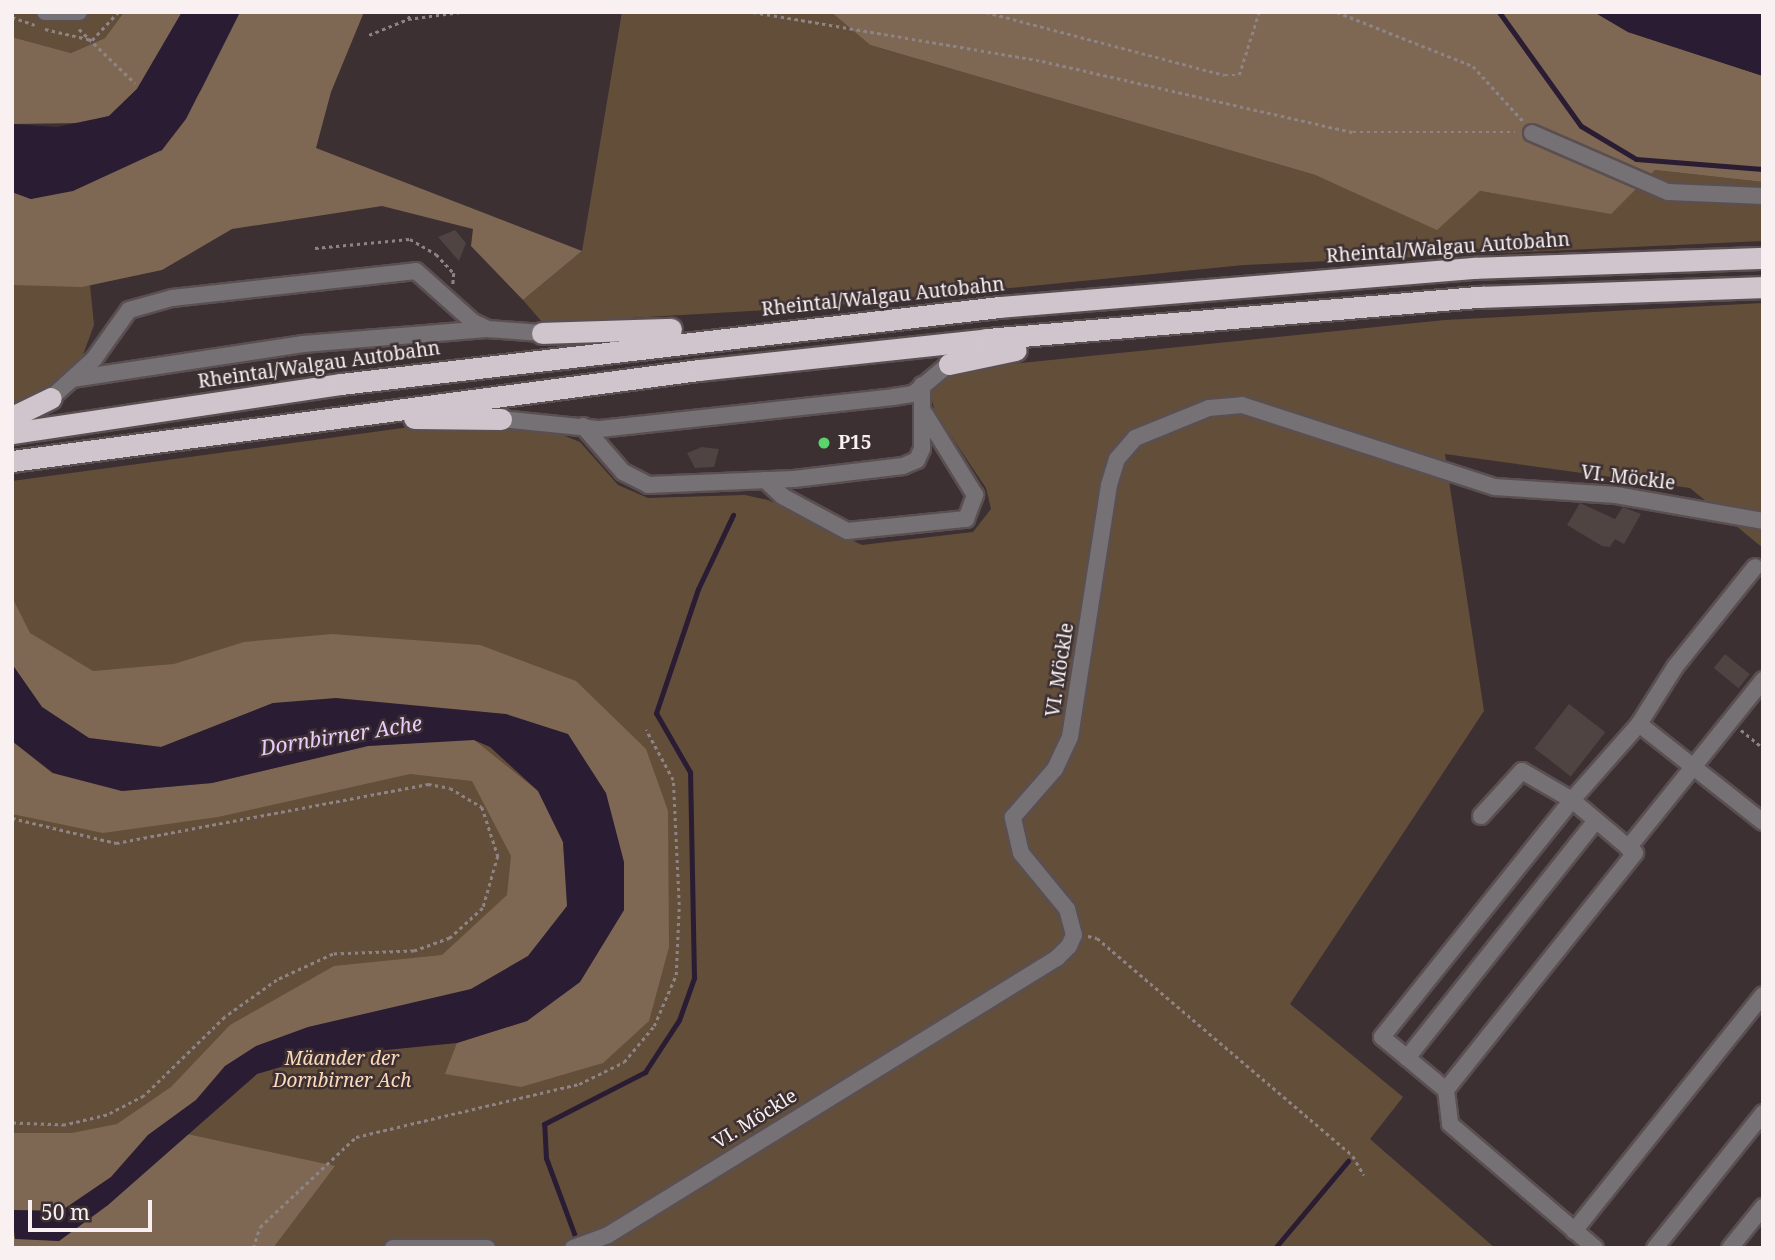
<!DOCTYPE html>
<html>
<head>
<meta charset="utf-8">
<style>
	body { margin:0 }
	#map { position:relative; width:1775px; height:1260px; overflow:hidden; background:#3c3032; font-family:"Noto Serif",serif }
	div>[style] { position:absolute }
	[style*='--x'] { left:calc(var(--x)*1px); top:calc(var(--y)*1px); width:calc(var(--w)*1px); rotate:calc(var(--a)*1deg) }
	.green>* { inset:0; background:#634e3a }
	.forest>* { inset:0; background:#7f6853 }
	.water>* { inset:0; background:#2a1c32 }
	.stream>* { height:5px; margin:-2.5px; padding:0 2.5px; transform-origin:2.5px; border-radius:2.5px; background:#2a1c32 }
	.building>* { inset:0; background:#4f4441; transform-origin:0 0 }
	.path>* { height:2.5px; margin-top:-1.25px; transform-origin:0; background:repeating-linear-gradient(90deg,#8e8485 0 3.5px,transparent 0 7px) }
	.roads { filter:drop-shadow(2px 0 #5a4f51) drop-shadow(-2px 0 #5a4f51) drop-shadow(0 2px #5a4f51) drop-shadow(0 -2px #5a4f51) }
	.minor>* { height:16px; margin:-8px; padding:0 8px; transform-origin:8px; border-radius:8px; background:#767174 }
	.highway>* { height:21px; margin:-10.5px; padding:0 10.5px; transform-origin:10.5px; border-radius:10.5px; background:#d1c5cd }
	.dots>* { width:19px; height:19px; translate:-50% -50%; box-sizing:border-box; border:4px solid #3c3032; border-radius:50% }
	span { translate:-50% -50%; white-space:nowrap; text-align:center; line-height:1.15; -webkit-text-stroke:5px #3c3032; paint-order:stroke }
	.street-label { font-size:19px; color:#f8f0f1 }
	.poi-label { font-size:19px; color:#f8f0f1; font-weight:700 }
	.left { translate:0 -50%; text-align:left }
	.park-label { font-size:19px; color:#fedaba; font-style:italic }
	.water-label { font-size:21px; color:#e9cbfc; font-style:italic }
	.frame { position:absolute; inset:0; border:14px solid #f8f0f1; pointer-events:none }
	.scale { position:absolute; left:28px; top:1200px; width:124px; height:32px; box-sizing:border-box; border:4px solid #f8f0f1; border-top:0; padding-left:9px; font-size:21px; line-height:24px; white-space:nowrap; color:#f8f0f1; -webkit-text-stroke:5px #3c3032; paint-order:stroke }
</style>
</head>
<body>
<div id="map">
	<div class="green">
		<i style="clip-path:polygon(12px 12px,124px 12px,105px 38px,71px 53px,12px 37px)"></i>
		<i style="clip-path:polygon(622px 12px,831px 12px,870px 45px,1315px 175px,1437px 229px,1480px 191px,1611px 213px,1655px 170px,1763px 182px,1763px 241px,1244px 265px,818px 307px,543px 323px,523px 300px,582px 251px)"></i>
		<i style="clip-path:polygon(12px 285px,90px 285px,94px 325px,81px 360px,44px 396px,12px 410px)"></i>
		<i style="clip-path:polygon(1763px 303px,1763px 548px,1690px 488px,1445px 454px,1484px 711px,1290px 1004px,1403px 1097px,1370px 1139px,1495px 1248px,12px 1248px,12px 481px,425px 425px,509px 427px,555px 432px,580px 442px,618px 485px,648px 498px,745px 495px,768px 500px,862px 545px,973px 532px,991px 509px,986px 488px,935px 412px,930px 393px,951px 370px,1445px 320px)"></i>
	</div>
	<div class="forest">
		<i style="clip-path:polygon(124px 12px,182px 12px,137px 89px,109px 116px,84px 123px,12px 124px,12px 37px,71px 53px,105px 38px)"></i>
		<i style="clip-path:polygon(240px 12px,364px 12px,331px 92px,316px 148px,582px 251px,523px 300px,471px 246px,473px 229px,382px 206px,232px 229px,162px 270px,82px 287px,12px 285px,12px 192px,31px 199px,162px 150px,201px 90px)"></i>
		<i style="clip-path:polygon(831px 12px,1594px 12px,1628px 32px,1763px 76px,1763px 182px,1655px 170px,1611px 214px,1480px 191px,1437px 230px,1315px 175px,870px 45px)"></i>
		<i style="clip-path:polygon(12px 597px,30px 633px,93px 671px,174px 664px,244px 642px,332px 634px,480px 645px,576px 681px,646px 749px,668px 811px,669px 947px,649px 1021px,603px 1063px,521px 1087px,445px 1074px,457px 1043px,527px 1021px,580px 982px,624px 910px,568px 734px,273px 703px,161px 747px,89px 738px,42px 707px,12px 664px)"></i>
		<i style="clip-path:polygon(473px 739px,538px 791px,563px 842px,568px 905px,528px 956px,471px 989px,225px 1066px,196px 1100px,148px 1135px,111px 1177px,61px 1211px,12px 1210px,12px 1133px,72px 1133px,117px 1124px,171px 1087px,230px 1025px,334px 966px,442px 955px,507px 895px,511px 856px,472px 781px,410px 774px,218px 817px,103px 833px,12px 814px,12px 741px,52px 773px,122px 791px,212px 783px,368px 746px)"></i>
		<i style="clip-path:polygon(187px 1134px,335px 1166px,273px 1248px,12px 1248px,12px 1237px,59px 1241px,108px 1205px)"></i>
	</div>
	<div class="water">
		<i style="clip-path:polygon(182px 12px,240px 12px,186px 119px,162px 150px,73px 191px,31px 199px,12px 192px,12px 124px,57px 127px,109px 116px,137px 89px)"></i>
		<i style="clip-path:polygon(1594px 12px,1763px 12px,1763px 76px,1628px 32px)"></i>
		<i style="clip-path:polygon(12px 664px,42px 707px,89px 738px,161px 747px,273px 703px,336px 698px,506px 714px,568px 734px,606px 793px,624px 862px,624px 910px,580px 982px,527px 1021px,457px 1043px,315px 1057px,257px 1074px,108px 1205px,59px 1241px,15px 1239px,12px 1210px,61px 1211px,111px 1177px,148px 1135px,196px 1100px,225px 1066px,256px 1046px,308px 1027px,471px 989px,528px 956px,567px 906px,563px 842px,538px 791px,490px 747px,474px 740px,368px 746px,212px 783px,122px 791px,53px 773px,12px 741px)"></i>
	</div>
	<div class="stream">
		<i style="--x:1499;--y:12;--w:140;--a:54.3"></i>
		<i style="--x:1581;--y:126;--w:64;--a:31"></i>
		<i style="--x:1636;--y:159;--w:127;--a:4.5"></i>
		<i style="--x:575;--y:1236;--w:83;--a:-110.4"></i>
		<i style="--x:546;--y:1158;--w:34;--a:-93"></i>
		<i style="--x:544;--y:1124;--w:114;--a:-27.2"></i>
		<i style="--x:645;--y:1072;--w:62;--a:-56.8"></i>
		<i style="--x:679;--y:1020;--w:45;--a:-70.3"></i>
		<i style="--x:694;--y:978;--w:206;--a:-91.1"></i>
		<i style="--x:690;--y:772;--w:68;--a:-120"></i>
		<i style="--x:656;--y:713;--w:131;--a:-71.3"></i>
		<i style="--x:698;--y:589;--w:82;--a:-64.7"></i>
		<i style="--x:1275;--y:1248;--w:114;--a:-50"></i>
	</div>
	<div class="building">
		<i style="clip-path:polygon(455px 230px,466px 243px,459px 261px,438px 237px)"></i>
		<i style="clip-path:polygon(702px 447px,719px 449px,714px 467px,695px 468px,687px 453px)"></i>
		<i style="clip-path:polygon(1580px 503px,1615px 519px,1623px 507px,1641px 514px,1624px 544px,1615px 539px,1610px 547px,1602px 546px,1567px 525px)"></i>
		<i style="left:1725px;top:654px;width:32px;height:18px;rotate:39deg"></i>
		<i style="left:1569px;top:704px;width:46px;height:56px;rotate:38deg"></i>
	</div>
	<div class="path">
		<i style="--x:753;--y:12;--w:293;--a:9.6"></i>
		<i style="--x:1042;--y:61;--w:319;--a:12.9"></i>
		<i style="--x:1353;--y:132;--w:162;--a:0"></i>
		<i style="--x:986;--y:12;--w:247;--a:14.8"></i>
		<i style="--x:1225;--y:75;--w:14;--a:0"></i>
		<i style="--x:1239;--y:75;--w:66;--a:-72.4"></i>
		<i style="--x:1337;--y:12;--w:146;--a:21.7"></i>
		<i style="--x:1473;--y:66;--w:76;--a:47.7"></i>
		<i style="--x:12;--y:17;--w:24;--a:19"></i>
		<i style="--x:408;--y:19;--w:53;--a:-7.5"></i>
		<i style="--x:45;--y:29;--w:48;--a:13.2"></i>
		<i style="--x:92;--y:40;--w:38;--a:-47"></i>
		<i style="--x:79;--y:29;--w:78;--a:44"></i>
		<i style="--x:369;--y:35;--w:42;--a:-22.3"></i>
		<i style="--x:408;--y:19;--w:8;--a:-67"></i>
		<i style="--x:315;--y:248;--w:95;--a:-5.4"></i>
		<i style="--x:410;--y:239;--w:30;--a:30"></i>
		<i style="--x:436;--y:254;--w:26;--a:47"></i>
		<i style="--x:454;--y:273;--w:11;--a:95"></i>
		<i style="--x:1741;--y:730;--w:28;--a:39"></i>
		<i style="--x:12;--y:818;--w:107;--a:13.5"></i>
		<i style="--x:116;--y:843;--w:318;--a:-10.7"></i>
		<i style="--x:428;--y:784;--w:22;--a:10"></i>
		<i style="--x:450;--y:788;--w:37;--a:31"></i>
		<i style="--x:482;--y:807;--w:52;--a:71.9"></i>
		<i style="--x:498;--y:856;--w:54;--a:106.1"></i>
		<i style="--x:483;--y:908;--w:45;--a:137.7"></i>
		<i style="--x:450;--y:938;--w:38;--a:160"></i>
		<i style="--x:414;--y:951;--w:81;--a:177.9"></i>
		<i style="--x:333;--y:954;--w:62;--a:155.1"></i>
		<i style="--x:277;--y:980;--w:64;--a:144.6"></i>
		<i style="--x:225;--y:1017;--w:113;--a:135.7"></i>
		<i style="--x:144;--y:1096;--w:42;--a:152.8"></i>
		<i style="--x:107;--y:1115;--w:43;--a:166.6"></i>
		<i style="--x:65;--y:1125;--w:53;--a:-177.8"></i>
		<i style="--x:1088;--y:936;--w:9;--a:13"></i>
		<i style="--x:1097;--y:938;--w:336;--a:40.4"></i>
		<i style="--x:1353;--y:1156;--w:22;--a:60"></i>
		<i style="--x:253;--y:1248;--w:22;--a:-72"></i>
		<i style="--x:260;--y:1227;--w:132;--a:-43.2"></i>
		<i style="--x:356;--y:1137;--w:229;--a:-13.4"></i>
		<i style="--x:579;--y:1084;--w:50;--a:-26.1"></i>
		<i style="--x:624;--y:1062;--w:47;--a:-50.2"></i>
		<i style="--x:654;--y:1026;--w:56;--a:-66.7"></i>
		<i style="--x:676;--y:975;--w:70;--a:-87.5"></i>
		<i style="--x:679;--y:905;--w:125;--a:-92.7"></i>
		<i style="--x:673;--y:780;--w:57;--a:-118.4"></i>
	</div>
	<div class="roads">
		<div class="minor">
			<i style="--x:45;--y:12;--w:34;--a:0"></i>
			<i style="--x:1532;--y:133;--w:148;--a:23.5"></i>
			<i style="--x:1668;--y:192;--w:95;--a:2.4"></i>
			<i style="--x:72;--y:379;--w:234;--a:-8.6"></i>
			<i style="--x:303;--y:344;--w:184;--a:-4.7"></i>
			<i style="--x:51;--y:398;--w:58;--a:-42.2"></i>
			<i style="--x:94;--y:359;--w:60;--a:-54.5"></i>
			<i style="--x:129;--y:310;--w:45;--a:-15.6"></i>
			<i style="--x:172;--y:298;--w:245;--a:-6.3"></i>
			<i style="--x:416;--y:271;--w:76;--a:41.8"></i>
			<i style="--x:473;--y:322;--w:17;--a:25"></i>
			<i style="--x:488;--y:329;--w:54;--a:4.2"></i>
			<i style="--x:501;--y:419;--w:100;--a:5.8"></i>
			<i style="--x:600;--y:429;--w:295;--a:-6.2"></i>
			<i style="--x:893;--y:397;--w:20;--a:-9"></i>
			<i style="--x:913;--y:394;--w:47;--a:-39.8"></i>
			<i style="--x:583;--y:426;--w:61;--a:49"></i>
			<i style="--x:623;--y:472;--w:28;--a:27"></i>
			<i style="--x:648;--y:485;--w:146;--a:-2.4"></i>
			<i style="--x:794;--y:479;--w:110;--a:-6.8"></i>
			<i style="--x:903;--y:466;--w:15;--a:-23"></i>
			<i style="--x:917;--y:460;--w:12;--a:-66"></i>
			<i style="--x:922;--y:449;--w:64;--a:-90"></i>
			<i style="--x:765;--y:480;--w:23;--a:43"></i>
			<i style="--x:782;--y:496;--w:74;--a:28.3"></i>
			<i style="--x:847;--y:531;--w:120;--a:-5.8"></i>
			<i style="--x:966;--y:519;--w:26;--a:-69"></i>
			<i style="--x:975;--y:495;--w:95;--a:-121.7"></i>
			<i style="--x:1639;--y:724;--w:158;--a:38.3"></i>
			<i style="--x:1572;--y:800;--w:82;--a:40.1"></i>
			<i style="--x:1635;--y:853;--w:303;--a:128.6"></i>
			<i style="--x:1446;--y:1090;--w:83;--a:-140.4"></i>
			<i style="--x:1382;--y:1037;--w:304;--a:-51.3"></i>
			<i style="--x:1481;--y:816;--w:61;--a:-47.7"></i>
			<i style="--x:1522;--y:771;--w:58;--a:30.1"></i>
			<i style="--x:1572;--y:800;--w:101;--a:-48.6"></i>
			<i style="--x:1639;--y:724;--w:67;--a:-57.7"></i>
			<i style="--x:1675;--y:667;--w:128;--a:-51.3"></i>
			<i style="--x:1628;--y:848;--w:216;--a:-51.2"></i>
			<i style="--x:1407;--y:1058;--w:300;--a:-51.5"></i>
			<i style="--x:1446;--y:1090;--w:34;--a:83"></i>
			<i style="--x:1450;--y:1124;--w:191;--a:40.5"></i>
			<i style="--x:1574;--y:1231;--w:302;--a:-51.3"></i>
			<i style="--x:393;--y:1248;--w:94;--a:0"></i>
			<i style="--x:573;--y:1248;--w:37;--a:-20"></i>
			<i style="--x:608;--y:1235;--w:528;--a:-31.67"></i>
			<i style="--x:1057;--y:958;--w:17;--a:-45"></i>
			<i style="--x:1069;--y:946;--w:12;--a:-66"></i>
			<i style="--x:1074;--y:935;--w:27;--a:-105"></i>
			<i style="--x:1067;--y:909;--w:72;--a:-129.4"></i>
			<i style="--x:1021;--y:853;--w:37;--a:-103"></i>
			<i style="--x:1013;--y:817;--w:64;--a:-48.8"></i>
			<i style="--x:1055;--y:769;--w:35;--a:-65"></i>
			<i style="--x:1070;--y:737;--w:255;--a:-81.2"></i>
			<i style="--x:1109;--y:485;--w:27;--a:-73"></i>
			<i style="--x:1117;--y:459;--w:28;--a:-49"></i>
			<i style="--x:1135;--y:438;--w:80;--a:-22.1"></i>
			<i style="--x:1209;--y:408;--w:33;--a:-5"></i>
			<i style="--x:1242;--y:405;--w:266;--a:18"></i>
			<i style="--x:1495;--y:487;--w:121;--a:3.8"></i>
			<i style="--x:1616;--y:495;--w:149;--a:10"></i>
			<i style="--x:1655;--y:1248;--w:173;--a:-51.3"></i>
			<i style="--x:1730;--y:1248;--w:53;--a:-51.2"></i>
		</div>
		<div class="highway">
			<i style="--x:542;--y:333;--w:129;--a:-1.8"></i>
			<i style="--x:949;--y:364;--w:68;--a:-11.8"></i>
			<i style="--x:12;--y:417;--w:43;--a:-26"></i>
			<i style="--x:414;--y:418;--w:87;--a:0.7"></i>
			<i style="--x:12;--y:433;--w:333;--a:-8.5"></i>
			<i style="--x:341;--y:384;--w:662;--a:-6.67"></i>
			<i style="--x:999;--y:307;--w:477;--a:-4.7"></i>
			<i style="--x:1474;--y:268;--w:289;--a:-2"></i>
			<i style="--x:12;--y:461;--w:693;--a:-7.55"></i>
			<i style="--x:699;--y:370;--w:290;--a:-6.1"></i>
			<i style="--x:987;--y:339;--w:496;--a:-4.9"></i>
			<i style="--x:1481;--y:297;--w:282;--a:-2"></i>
		</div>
	</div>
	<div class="dots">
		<i style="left:824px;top:443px;background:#5ad56e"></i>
	</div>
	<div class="street-label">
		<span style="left:1448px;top:248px;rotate:-4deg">Rheintal/Walgau Autobahn</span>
		<span style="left:883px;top:297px;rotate:-6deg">Rheintal/Walgau Autobahn</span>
		<span style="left:319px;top:365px;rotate:-8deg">Rheintal/Walgau Autobahn</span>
		<span style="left:1628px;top:478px;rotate:7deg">VI. Möckle</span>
		<span style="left:1060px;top:670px;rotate:-81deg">VI. Möckle</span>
		<span style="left:755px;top:1119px;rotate:-32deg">VI. Möckle</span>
	</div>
	<div class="poi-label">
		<span class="left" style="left:838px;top:443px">P15</span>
	</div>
	<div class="park-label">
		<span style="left:342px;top:1070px">Mäander der<br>Dornbirner Ach</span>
	</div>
	<div class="water-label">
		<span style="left:341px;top:735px;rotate:-9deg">Dornbirner Ache</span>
	</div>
	<div class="frame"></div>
	<div class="scale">50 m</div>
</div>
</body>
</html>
